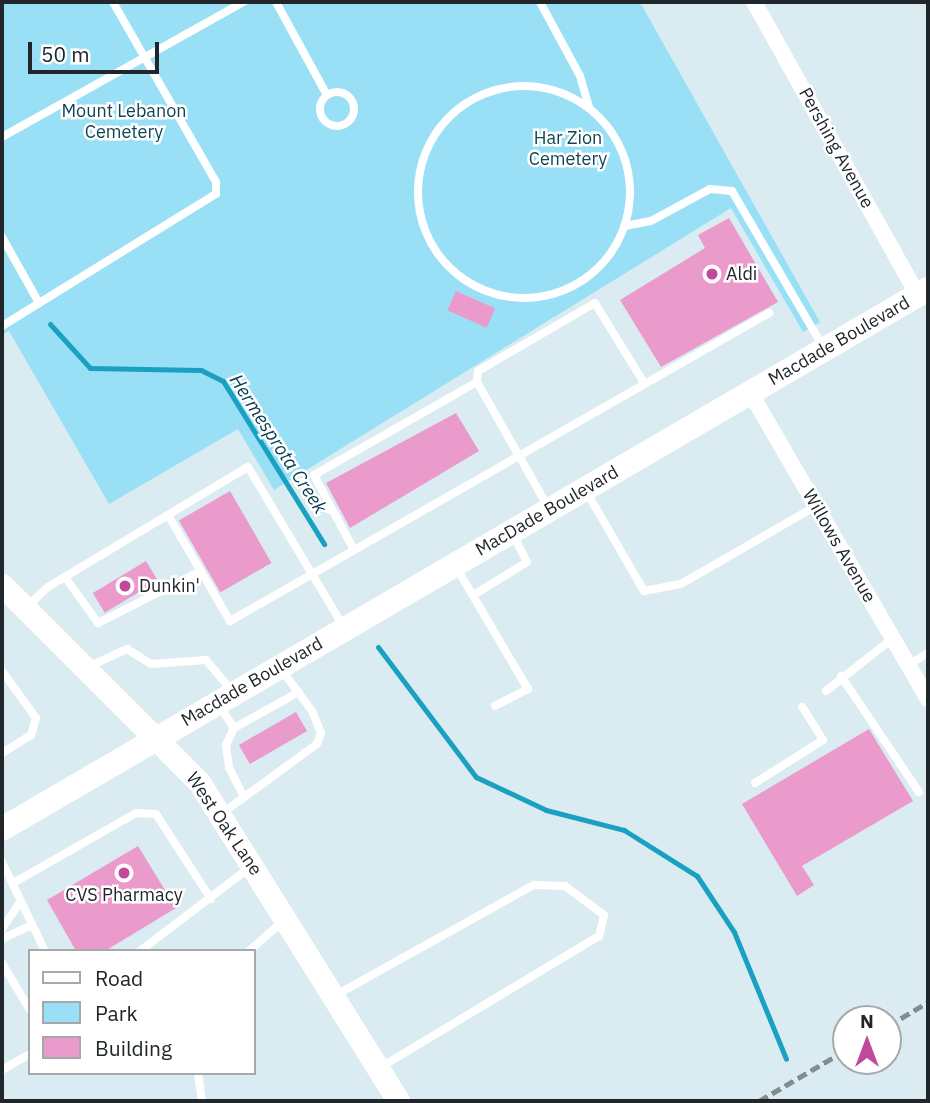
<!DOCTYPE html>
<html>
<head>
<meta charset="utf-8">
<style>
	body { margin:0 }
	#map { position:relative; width:930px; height:1103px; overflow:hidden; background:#daecf2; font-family:"IBM Plex Sans",sans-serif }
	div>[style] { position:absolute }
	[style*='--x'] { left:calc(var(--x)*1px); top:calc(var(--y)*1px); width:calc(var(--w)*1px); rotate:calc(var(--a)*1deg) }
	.green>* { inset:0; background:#99e0f7 }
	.stream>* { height:5px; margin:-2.5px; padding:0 2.5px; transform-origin:2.5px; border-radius:2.5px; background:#1aa0c1 }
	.building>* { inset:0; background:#eb9acc; transform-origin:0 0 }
	.lane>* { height:8px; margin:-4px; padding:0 4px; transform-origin:4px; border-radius:4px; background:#fff }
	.lane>.ring { margin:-4px; padding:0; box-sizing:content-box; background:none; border:8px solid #fff; border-radius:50% }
	.street>* { height:16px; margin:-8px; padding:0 8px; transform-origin:8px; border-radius:8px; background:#fff }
	.secondary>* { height:23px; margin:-11.5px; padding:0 11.5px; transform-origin:11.5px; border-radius:11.5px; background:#fff }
	.primary>* { height:24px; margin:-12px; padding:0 12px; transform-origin:12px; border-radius:12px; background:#fff }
	.rail>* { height:5px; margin-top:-2.5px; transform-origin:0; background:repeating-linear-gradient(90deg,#818d92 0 10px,transparent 0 15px) }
	.dots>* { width:19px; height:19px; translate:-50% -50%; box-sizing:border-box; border:4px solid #fff; border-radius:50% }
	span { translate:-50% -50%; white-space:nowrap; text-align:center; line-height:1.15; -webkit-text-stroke:5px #fff; paint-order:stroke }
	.park-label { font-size:18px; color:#114553 }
	.street-label { font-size:18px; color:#202629 }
	.poi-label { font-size:18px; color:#202629 }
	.left { translate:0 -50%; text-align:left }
	.water-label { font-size:19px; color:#063d4b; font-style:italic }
	.frame { position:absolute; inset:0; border:4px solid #202629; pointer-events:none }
	.legend { position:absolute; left:28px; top:949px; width:228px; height:126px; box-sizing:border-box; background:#fff; border:2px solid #a6a8a9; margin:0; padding:9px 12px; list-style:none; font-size:21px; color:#202629 }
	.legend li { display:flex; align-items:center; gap:14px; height:35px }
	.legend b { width:35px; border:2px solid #a6a8a9 }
	.north { position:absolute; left:832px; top:1005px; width:70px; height:70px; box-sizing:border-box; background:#fff; border:2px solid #a6a8a9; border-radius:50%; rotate:0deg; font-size:19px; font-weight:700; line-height:28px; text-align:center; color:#202629 }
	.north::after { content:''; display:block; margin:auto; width:24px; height:32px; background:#c1489a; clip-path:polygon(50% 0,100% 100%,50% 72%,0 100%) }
	.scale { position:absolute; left:28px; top:42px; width:131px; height:32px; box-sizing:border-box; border:4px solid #202629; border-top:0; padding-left:9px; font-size:21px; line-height:24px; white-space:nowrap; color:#202629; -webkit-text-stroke:5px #fff; paint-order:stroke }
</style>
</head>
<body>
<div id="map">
	<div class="green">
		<i style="clip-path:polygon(2px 2px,640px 2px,820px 322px,803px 332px,731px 208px,274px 490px,238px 429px,109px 504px,9px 331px,2px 335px)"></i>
	</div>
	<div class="stream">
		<i style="--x:50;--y:324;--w:59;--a:47.7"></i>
		<i style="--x:90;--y:368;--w:111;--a:1"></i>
		<i style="--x:201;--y:370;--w:25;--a:27"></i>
		<i style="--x:223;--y:381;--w:192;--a:58.2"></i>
		<i style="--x:378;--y:647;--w:163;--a:53"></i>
		<i style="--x:476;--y:777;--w:77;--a:25.2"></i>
		<i style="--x:546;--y:810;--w:81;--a:14.4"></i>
		<i style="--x:624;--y:830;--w:86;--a:32.2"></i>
		<i style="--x:697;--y:876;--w:67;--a:56.5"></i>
		<i style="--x:734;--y:932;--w:137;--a:67.7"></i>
	</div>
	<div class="building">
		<i style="clip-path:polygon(729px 218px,778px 302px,661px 367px,620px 300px,705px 248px,698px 235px)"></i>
		<i style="left:456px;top:291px;width:43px;height:21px;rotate:24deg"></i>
		<i style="clip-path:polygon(456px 413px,479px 451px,350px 528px,326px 483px)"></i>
		<i style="left:230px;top:491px;width:83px;height:59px;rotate:60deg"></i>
		<i style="left:146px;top:561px;width:23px;height:62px;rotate:59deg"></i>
		<i style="left:296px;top:712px;width:22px;height:66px;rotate:60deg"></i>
		<i style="clip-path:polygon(869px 729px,913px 801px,802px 866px,814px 885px,797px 896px,742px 804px)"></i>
		<i style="clip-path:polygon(138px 846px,176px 908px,105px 951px,76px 951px,47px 900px)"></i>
	</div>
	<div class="lane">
		<i style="--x:276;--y:2;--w:106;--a:61.3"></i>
		<i style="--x:540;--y:2;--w:84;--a:61.6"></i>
		<i style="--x:580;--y:76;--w:33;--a:74"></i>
		<i class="ring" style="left:418px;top:86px;width:204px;height:204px"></i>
		<i class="ring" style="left:320px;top:92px;width:26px;height:26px"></i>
		<i style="--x:2;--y:137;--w:277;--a:-29.2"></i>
		<i style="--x:625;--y:226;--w:26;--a:-11"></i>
		<i style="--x:651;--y:221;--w:67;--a:-28.5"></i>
		<i style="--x:710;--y:189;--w:22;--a:5"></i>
		<i style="--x:732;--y:191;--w:181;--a:59.7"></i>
		<i style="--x:2;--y:237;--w:76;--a:60.7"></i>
		<i style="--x:2;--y:326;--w:251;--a:-31.7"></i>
		<i style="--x:216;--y:194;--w:12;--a:-90"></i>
		<i style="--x:216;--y:182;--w:207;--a:-119.8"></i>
		<i style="--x:477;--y:382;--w:11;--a:-85"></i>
		<i style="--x:478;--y:371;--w:135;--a:-30.2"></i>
		<i style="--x:595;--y:303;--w:94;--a:58.5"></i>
		<i style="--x:586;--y:491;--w:116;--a:59.9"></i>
		<i style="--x:644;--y:591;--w:38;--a:-11"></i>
		<i style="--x:681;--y:584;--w:156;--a:-30"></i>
		<i style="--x:168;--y:515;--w:123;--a:59.7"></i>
		<i style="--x:230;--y:621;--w:621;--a:-29.74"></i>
		<i style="--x:354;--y:550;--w:85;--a:-118.1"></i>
		<i style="--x:314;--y:475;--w:188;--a:-29.7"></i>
		<i style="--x:477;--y:382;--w:144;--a:60.4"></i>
		<i style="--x:456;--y:567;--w:142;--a:59.5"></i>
		<i style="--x:528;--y:689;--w:37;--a:153"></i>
		<i style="--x:65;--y:577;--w:57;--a:54.3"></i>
		<i style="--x:98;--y:623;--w:115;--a:-26.8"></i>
		<i style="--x:475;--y:594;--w:61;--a:-31.6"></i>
		<i style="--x:527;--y:562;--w:30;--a:-117"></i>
		<i style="--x:26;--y:608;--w:30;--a:-44"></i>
		<i style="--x:48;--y:587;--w:233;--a:-31"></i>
		<i style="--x:248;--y:467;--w:185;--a:59.1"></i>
		<i style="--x:908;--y:665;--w:23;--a:-31"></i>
		<i style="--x:88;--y:667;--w:43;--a:-24.8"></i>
		<i style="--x:127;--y:649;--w:28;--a:32"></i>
		<i style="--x:151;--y:664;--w:55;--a:-4.2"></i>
		<i style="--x:206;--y:660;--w:39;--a:50"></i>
		<i style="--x:2;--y:671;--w:58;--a:54.1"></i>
		<i style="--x:36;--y:718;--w:18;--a:106"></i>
		<i style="--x:31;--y:735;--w:34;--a:148"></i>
		<i style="--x:841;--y:676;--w:140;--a:56.1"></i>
		<i style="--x:826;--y:691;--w:85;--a:-38.3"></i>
		<i style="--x:220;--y:707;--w:25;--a:56"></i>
		<i style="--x:755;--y:783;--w:80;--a:-32.3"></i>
		<i style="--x:823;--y:740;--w:39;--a:-122"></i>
		<i style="--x:243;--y:795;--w:31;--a:-117"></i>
		<i style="--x:229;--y:767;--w:22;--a:-98"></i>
		<i style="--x:226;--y:745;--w:19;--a:-65"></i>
		<i style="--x:234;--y:728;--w:74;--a:-29"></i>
		<i style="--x:221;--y:814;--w:119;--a:-36.1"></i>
		<i style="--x:317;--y:744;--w:12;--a:-70"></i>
		<i style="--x:321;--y:733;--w:24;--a:-112"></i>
		<i style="--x:312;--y:711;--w:52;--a:-126.4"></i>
		<i style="--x:2;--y:862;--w:99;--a:64.2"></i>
		<i style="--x:15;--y:882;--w:139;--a:-29.7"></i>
		<i style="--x:136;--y:813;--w:20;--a:3"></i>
		<i style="--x:156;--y:814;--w:101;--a:57.1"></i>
		<i style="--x:2;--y:929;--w:32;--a:-56"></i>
		<i style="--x:2;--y:939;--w:29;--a:-25"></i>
		<i style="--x:140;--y:951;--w:137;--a:-37.3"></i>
		<i style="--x:249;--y:951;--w:45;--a:-41.4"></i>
		<i style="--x:2;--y:963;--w:55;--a:59.2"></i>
		<i style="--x:336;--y:995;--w:227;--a:-29.1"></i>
		<i style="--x:534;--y:885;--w:31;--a:2"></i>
		<i style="--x:565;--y:886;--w:49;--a:36.6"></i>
		<i style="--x:604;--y:915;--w:22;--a:103"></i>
		<i style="--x:599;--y:936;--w:254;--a:149"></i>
		<i style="--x:2;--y:1070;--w:32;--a:-30"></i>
		<i style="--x:198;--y:1073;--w:28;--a:82"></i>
	</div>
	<div class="street">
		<i style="--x:754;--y:2;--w:336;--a:60.8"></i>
		<i style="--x:750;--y:392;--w:355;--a:59.9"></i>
	</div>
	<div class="secondary">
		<i style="--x:2;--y:585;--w:279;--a:45"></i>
		<i style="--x:199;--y:782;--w:376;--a:58"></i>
	</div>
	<div class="primary">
		<i style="--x:2;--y:829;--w:1072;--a:-30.25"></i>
	</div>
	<div class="rail">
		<i style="--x:888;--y:1026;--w:47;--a:-31"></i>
		<i style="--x:759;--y:1101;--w:101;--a:-30.4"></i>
	</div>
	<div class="dots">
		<i style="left:712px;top:274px;background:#c1489a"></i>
		<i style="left:125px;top:586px;background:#c1489a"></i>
		<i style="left:124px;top:873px;background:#c1489a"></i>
	</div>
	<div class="park-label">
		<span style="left:124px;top:122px">Mount Lebanon<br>Cemetery</span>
		<span style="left:568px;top:149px">Har Zion<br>Cemetery</span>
	</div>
	<div class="street-label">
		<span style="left:836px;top:148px;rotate:61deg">Pershing Avenue</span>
		<span style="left:839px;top:341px;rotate:-30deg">Macdade Boulevard</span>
		<span style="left:547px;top:511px;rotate:-30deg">MacDade Boulevard</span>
		<span style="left:839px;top:546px;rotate:60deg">Willows Avenue</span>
		<span style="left:252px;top:682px;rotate:-30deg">Macdade Boulevard</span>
		<span style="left:224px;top:824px;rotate:56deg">West Oak Lane</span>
	</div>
	<div class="poi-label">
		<span class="left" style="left:726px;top:274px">Aldi</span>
		<span class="left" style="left:139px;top:586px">Dunkin'</span>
		<span style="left:124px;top:895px">CVS Pharmacy</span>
	</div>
	<div class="water-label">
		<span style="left:278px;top:444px;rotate:57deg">Hermesprota Creek</span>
	</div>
	<div class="frame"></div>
	<ul class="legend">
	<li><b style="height:9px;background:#fff"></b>Road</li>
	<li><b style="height:19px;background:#99e0f7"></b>Park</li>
	<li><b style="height:19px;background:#eb9acc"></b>Building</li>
	</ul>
	<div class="north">N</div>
	<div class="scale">50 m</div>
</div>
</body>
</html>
